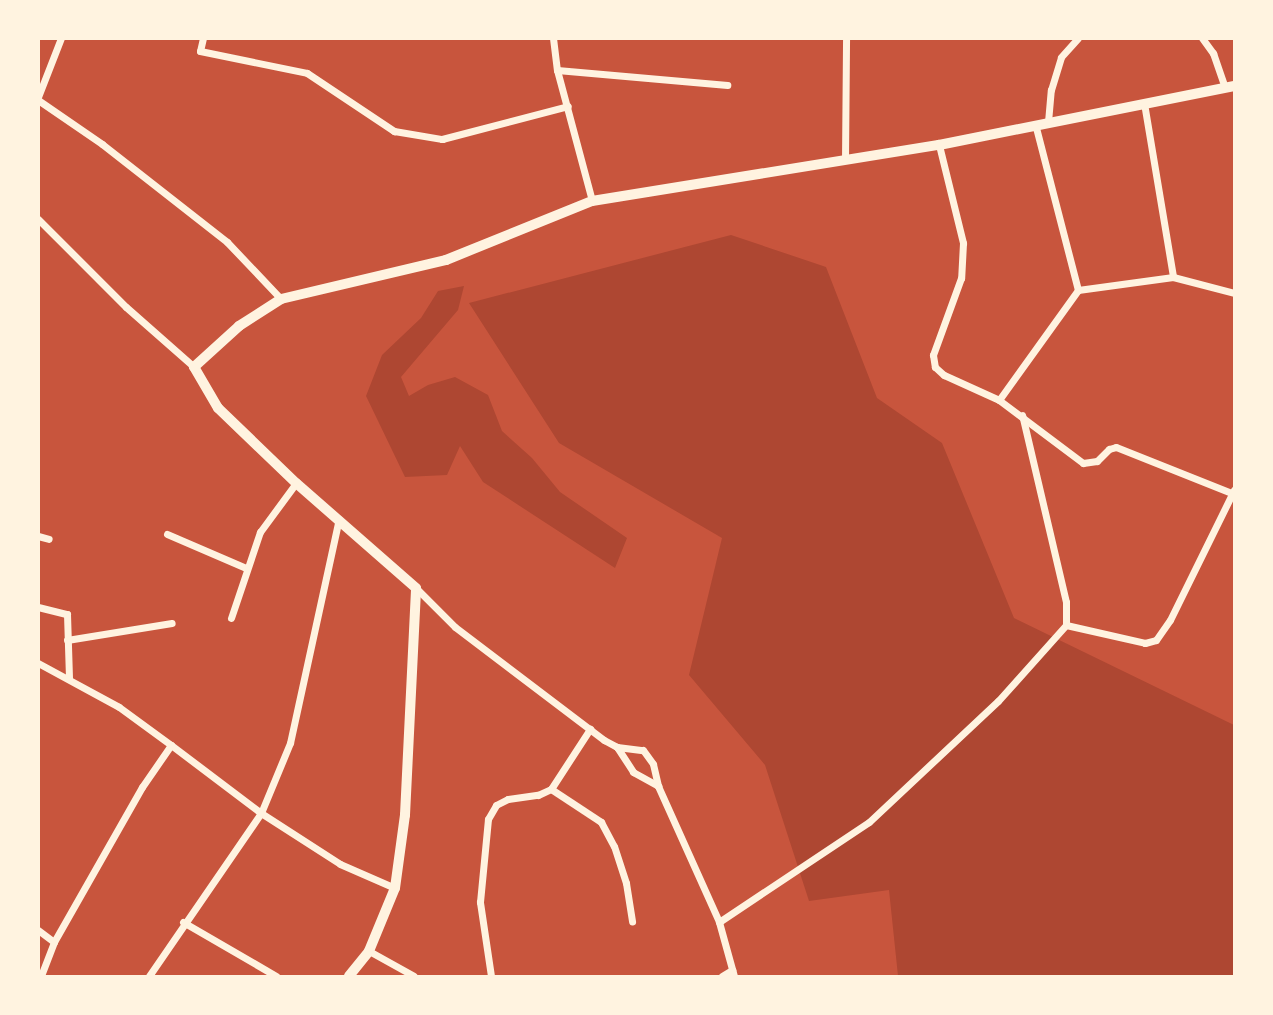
<!DOCTYPE html>
<html>
<head>
<meta charset="utf-8">
<style>
	body { margin:0 }
	#map { position:relative; width:1273px; height:1015px; overflow:hidden; background:#c8553d; font-family:"DM Sans",sans-serif }
	div>[style] { position:absolute }
	[style*='--x'] { left:calc(var(--x)*1px); top:calc(var(--y)*1px); width:calc(var(--w)*1px); rotate:calc(var(--a)*1deg) }
	.green>* { inset:0; background:#ae4732 }
	.minor>* { height:7px; margin:-3.5px; padding:0 3.5px; transform-origin:3.5px; border-radius:3.5px; background:#fff3e0 }
	.tertiary>* { height:10px; margin:-5px; padding:0 5px; transform-origin:5px; border-radius:5px; background:#fff3e0 }
	span { translate:-50% -50%; white-space:nowrap; text-align:center; line-height:1.15; -webkit-text-stroke:6px #fff3e0; paint-order:stroke }
	.frame { position:absolute; inset:0; border:40px solid #fff3e0; pointer-events:none }
</style>
</head>
<body>
<div id="map">
	<div class="green">
		<i style="clip-path:polygon(731px 235px,826px 267px,877px 398px,942px 443px,1014px 618px,1234px 725px,1234px 976px,898px 976px,889px 890px,809px 901px,765px 765px,689px 675px,722px 538px,559px 443px,469px 303px)"></i>
		<i style="clip-path:polygon(464px 286px,458px 310px,401px 377px,409px 396px,428px 385px,455px 377px,488px 395px,502px 431px,532px 458px,560px 492px,627px 538px,615px 568px,483px 482px,460px 446px,447px 475px,405px 477px,366px 396px,382px 355px,421px 318px,438px 291px)"></i>
	</div>
	<div class="minor">
		<i style="--x:203;--y:38;--w:13;--a:103"></i>
		<i style="--x:200;--y:51;--w:109;--a:11.6"></i>
		<i style="--x:307;--y:73;--w:105;--a:33.7"></i>
		<i style="--x:394;--y:131;--w:49;--a:9.5"></i>
		<i style="--x:442;--y:139;--w:130;--a:-14.7"></i>
		<i style="--x:553;--y:38;--w:32;--a:83"></i>
		<i style="--x:557;--y:70;--w:136;--a:75"></i>
		<i style="--x:1202;--y:38;--w:19;--a:54"></i>
		<i style="--x:1213;--y:53;--w:37;--a:71"></i>
		<i style="--x:557;--y:70;--w:171;--a:5"></i>
		<i style="--x:38;--y:97;--w:63;--a:-68.7"></i>
		<i style="--x:38;--y:100;--w:78;--a:34.5"></i>
		<i style="--x:102;--y:144;--w:159;--a:38.1"></i>
		<i style="--x:227;--y:242;--w:79;--a:46.5"></i>
		<i style="--x:1144;--y:103;--w:176;--a:80.5"></i>
		<i style="--x:1173;--y:277;--w:63;--a:14.7"></i>
		<i style="--x:1048;--y:122;--w:32;--a:-85"></i>
		<i style="--x:1051;--y:90;--w:34;--a:-73"></i>
		<i style="--x:1061;--y:57;--w:25;--a:-48"></i>
		<i style="--x:939;--y:145;--w:101;--a:76.2"></i>
		<i style="--x:963;--y:243;--w:35;--a:93"></i>
		<i style="--x:961;--y:278;--w:82;--a:110"></i>
		<i style="--x:933;--y:355;--w:12;--a:81"></i>
		<i style="--x:935;--y:367;--w:12;--a:42"></i>
		<i style="--x:944;--y:375;--w:60;--a:24.4"></i>
		<i style="--x:999;--y:400;--w:105;--a:36.9"></i>
		<i style="--x:1083;--y:463;--w:14;--a:-8"></i>
		<i style="--x:1097;--y:461;--w:17;--a:-45"></i>
		<i style="--x:1109;--y:449;--w:7;--a:-16"></i>
		<i style="--x:1116;--y:447;--w:127;--a:21.7"></i>
		<i style="--x:845;--y:160;--w:122;--a:-89.5"></i>
		<i style="--x:38;--y:219;--w:124;--a:45"></i>
		<i style="--x:126;--y:307;--w:91;--a:41.4"></i>
		<i style="--x:1078;--y:290;--w:96;--a:-7.8"></i>
		<i style="--x:999;--y:400;--w:135;--a:-54.3"></i>
		<i style="--x:1078;--y:290;--w:171;--a:-104.5"></i>
		<i style="--x:167;--y:534;--w:86;--a:23.3"></i>
		<i style="--x:38;--y:536;--w:11;--a:15"></i>
		<i style="--x:416;--y:588;--w:55;--a:45"></i>
		<i style="--x:455;--y:627;--w:187;--a:37.2"></i>
		<i style="--x:604;--y:740;--w:15;--a:28"></i>
		<i style="--x:617;--y:747;--w:26;--a:7"></i>
		<i style="--x:643;--y:750;--w:17;--a:54"></i>
		<i style="--x:653;--y:764;--w:23;--a:77"></i>
		<i style="--x:658;--y:786;--w:149;--a:65.8"></i>
		<i style="--x:719;--y:922;--w:56;--a:74.5"></i>
		<i style="--x:38;--y:607;--w:30;--a:14"></i>
		<i style="--x:67;--y:614;--w:65;--a:88.2"></i>
		<i style="--x:231;--y:618;--w:91;--a:-71.4"></i>
		<i style="--x:260;--y:532;--w:61;--a:-53.7"></i>
		<i style="--x:1066;--y:625;--w:81;--a:12.8"></i>
		<i style="--x:1145;--y:643;--w:11;--a:-15"></i>
		<i style="--x:1156;--y:640;--w:24;--a:-55"></i>
		<i style="--x:1170;--y:620;--w:145;--a:-63.8"></i>
		<i style="--x:67;--y:640;--w:106;--a:-9.2"></i>
		<i style="--x:38;--y:663;--w:92;--a:28.5"></i>
		<i style="--x:119;--y:707;--w:64;--a:36.2"></i>
		<i style="--x:171;--y:745;--w:51;--a:124.6"></i>
		<i style="--x:142;--y:787;--w:178;--a:119.6"></i>
		<i style="--x:54;--y:942;--w:36;--a:111"></i>
		<i style="--x:171;--y:745;--w:113;--a:37.1"></i>
		<i style="--x:261;--y:813;--w:94;--a:32.8"></i>
		<i style="--x:340;--y:864;--w:60;--a:23.6"></i>
		<i style="--x:617;--y:747;--w:30;--a:57"></i>
		<i style="--x:633;--y:772;--w:29;--a:29"></i>
		<i style="--x:551;--y:789;--w:60;--a:33.4"></i>
		<i style="--x:601;--y:822;--w:27;--a:62"></i>
		<i style="--x:614;--y:846;--w:39;--a:72"></i>
		<i style="--x:626;--y:883;--w:39;--a:81"></i>
		<i style="--x:183;--y:922;--w:108;--a:30.1"></i>
		<i style="--x:719;--y:922;--w:180;--a:-33.7"></i>
		<i style="--x:869;--y:822;--w:177;--a:-43.2"></i>
		<i style="--x:998;--y:701;--w:102;--a:-48.2"></i>
		<i style="--x:1066;--y:625;--w:23;--a:-90"></i>
		<i style="--x:1066;--y:602;--w:192;--a:-103.2"></i>
		<i style="--x:38;--y:930;--w:20;--a:37"></i>
		<i style="--x:369;--y:951;--w:51;--a:29.1"></i>
		<i style="--x:149;--y:976;--w:198;--a:-55.5"></i>
		<i style="--x:261;--y:813;--w:76;--a:-67.5"></i>
		<i style="--x:290;--y:743;--w:229;--a:-77.7"></i>
		<i style="--x:491;--y:976;--w:75;--a:-98.5"></i>
		<i style="--x:480;--y:902;--w:83;--a:-84.5"></i>
		<i style="--x:488;--y:819;--w:16;--a:-60"></i>
		<i style="--x:496;--y:805;--w:13;--a:-27"></i>
		<i style="--x:508;--y:799;--w:30;--a:-8"></i>
		<i style="--x:538;--y:795;--w:14;--a:-25"></i>
		<i style="--x:551;--y:789;--w:72;--a:-57"></i>
		<i style="--x:722;--y:976;--w:12;--a:-31"></i>
	</div>
	<div class="tertiary">
		<i style="--x:349;--y:976;--w:32;--a:-51"></i>
		<i style="--x:369;--y:951;--w:68;--a:-67.6"></i>
		<i style="--x:395;--y:888;--w:74;--a:-82.2"></i>
		<i style="--x:405;--y:815;--w:227;--a:-87.2"></i>
		<i style="--x:416;--y:588;--w:159;--a:-138.8"></i>
		<i style="--x:296;--y:483;--w:108;--a:-136.1"></i>
		<i style="--x:218;--y:408;--w:48;--a:-120.3"></i>
		<i style="--x:194;--y:367;--w:61;--a:-42.3"></i>
		<i style="--x:239;--y:326;--w:50;--a:-32.7"></i>
		<i style="--x:281;--y:299;--w:170;--a:-13.3"></i>
		<i style="--x:446;--y:260;--w:157;--a:-22"></i>
		<i style="--x:592;--y:201;--w:351;--a:-9.2"></i>
		<i style="--x:939;--y:145;--w:301;--a:-11.3"></i>
	</div>
	<div class="frame"></div>
</div>
</body>
</html>
